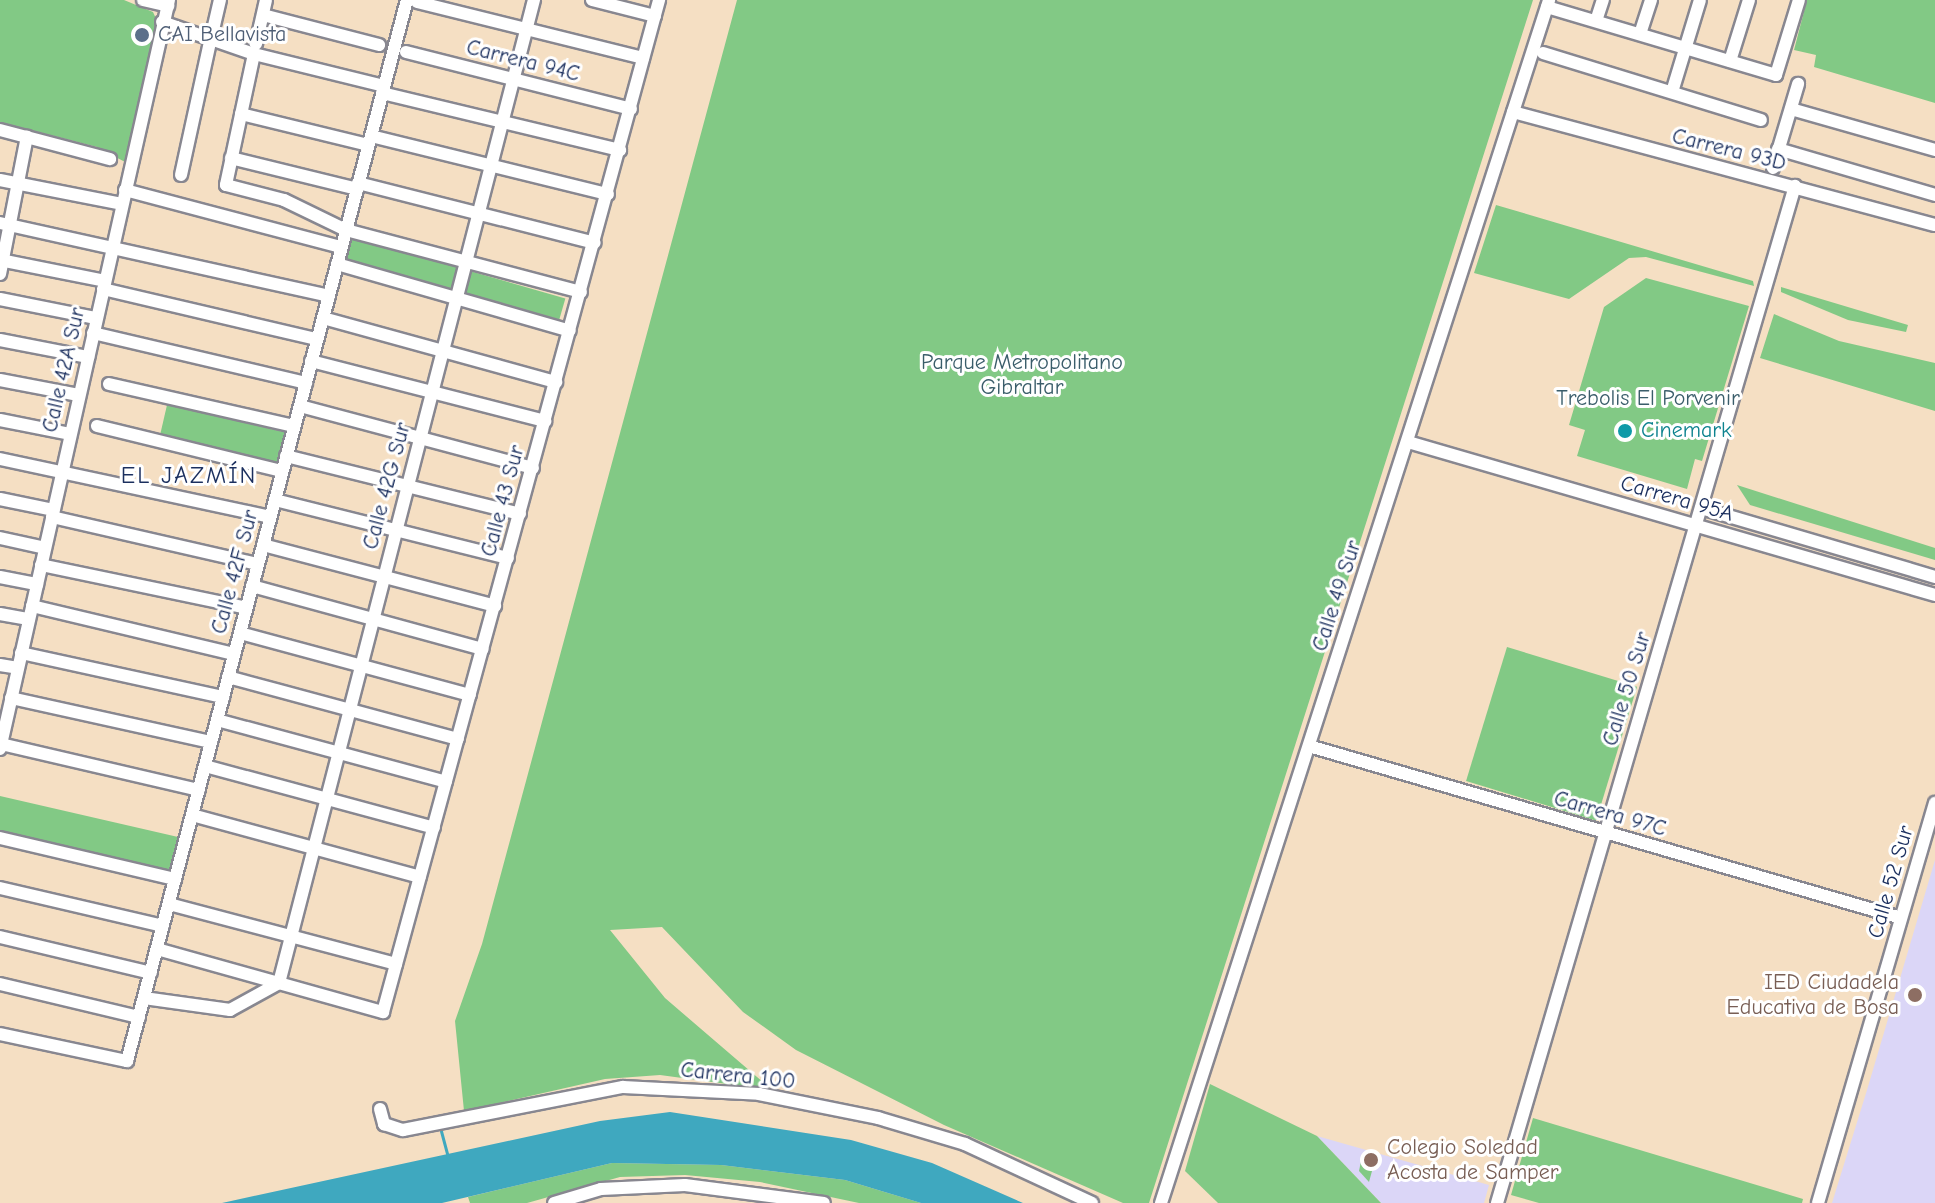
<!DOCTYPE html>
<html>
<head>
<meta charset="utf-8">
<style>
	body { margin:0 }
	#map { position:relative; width:1935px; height:1203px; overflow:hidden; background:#f5dfc3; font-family:"Comic Neue",sans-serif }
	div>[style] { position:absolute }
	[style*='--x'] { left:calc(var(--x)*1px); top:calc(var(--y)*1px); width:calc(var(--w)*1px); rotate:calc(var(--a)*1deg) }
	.built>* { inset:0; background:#dbd6f7 }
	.green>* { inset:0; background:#82c985; transform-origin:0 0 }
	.water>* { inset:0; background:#3fa8bf }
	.stream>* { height:3px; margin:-1.5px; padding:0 1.5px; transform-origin:1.5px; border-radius:1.5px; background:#3fa8bf }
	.roads { filter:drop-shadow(2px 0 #888790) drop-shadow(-2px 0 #888790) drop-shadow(0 2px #888790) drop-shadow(0 -2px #888790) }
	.minor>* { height:12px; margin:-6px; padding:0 6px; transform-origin:6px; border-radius:6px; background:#fff }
	.dots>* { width:22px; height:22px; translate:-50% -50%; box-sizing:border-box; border:4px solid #fff; border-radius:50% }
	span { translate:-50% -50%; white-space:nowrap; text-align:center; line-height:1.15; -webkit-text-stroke:6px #fff; paint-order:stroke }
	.service-label { font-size:22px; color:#4e5e75 }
	.left { translate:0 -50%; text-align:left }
	.street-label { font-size:22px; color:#1b2f5e }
	.park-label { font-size:22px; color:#3a5d6a }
	.culture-label { font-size:22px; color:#0d838f }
	.education-label { font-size:22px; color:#785e54 }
	.right { translate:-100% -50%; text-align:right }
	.neighbourhood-label { font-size:24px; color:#1b2f5e; letter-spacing:2px }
</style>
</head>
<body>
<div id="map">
	<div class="built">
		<i style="clip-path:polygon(1935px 860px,1935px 1203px,1832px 1203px,1867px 1090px)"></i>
		<i style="clip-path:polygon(1317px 1136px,1489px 1185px,1484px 1203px,1381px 1203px)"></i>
	</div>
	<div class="green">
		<i style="clip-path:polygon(0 0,124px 0,153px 12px,158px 23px,125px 162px,97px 147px,0 122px)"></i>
		<i style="clip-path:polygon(737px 0,1533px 0,1149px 1203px,1123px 1203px,944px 1125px,796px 1050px,743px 1012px,662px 927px,610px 930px,665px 998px,772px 1090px,660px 1075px,605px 1079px,464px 1111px,455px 1021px,482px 944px)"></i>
		<i style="clip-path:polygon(1807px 0,1935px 0,1935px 103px,1814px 67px,1816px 55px,1794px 50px)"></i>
		<i style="clip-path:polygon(1496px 205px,1753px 281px,1754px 286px,1646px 257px,1629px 258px,1569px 299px,1474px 273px)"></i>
		<i style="left:351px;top:237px;width:223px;height:22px;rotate:16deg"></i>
		<i style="clip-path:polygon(1646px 278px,1749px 306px,1702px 461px,1695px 459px,1687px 489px,1577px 456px,1585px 430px,1569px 425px,1604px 307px)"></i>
		<i style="clip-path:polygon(1781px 287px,1908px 325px,1906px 332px,1848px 320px,1781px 292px)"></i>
		<i style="clip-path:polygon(1774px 314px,1839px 341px,1935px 363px,1935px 411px,1760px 358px)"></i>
		<i style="left:167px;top:405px;width:123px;height:31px;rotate:13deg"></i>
		<i style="clip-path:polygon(1737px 485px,1935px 548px,1935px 560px,1750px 505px)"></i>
		<i style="left:1507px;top:647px;width:136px;height:140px;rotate:17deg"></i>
		<i style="left:0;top:796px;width:185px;height:39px;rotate:13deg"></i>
		<i style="clip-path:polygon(1210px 1084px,1317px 1136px,1381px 1203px,1218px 1203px,1185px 1171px)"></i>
		<i style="clip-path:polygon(1533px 1118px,1803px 1199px,1802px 1203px,1539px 1203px,1511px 1195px)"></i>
		<i style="clip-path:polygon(1362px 1156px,1375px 1160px,1369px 1182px,1359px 1171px)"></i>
		<i style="clip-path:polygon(612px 1163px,721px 1165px,845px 1180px,921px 1203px,859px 1203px,760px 1182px,685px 1175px,620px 1177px,527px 1203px,470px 1203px,468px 1197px)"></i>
	</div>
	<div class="water">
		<i style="clip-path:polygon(670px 1112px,851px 1140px,932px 1163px,1023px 1203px,921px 1203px,845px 1180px,721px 1165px,612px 1163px,442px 1203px,222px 1203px,600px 1121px)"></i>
	</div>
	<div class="stream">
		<i style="--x:441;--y:1131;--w:28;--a:75"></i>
	</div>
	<div class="roads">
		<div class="minor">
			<i style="--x:143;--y:0;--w:26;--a:13"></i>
			<i style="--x:592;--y:0;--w:65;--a:14.3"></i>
			<i style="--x:417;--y:2;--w:233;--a:13.9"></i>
			<i style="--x:1547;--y:7;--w:239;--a:16.5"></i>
			<i style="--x:1776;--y:75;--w:78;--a:-73"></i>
			<i style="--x:263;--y:15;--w:120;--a:14.5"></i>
			<i style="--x:1596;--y:21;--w:22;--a:-72"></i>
			<i style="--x:162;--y:22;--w:97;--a:19.2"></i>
			<i style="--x:254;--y:54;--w:134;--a:13.8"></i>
			<i style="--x:213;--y:30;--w:31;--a:-77"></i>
			<i style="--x:1640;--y:34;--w:36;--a:-72"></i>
			<i style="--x:256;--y:44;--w:45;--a:-77.2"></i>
			<i style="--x:406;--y:52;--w:232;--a:14.2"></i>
			<i style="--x:1543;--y:53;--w:228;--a:17.1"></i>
			<i style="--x:254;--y:54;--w:134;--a:102.1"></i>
			<i style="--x:226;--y:185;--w:60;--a:14.5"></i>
			<i style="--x:284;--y:200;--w:69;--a:25.8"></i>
			<i style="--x:346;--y:230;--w:243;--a:14.8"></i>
			<i style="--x:1730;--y:61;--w:64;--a:-72.7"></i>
			<i style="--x:1672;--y:92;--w:96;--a:-73.1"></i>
			<i style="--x:382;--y:93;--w:245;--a:13.5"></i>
			<i style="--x:1791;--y:109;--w:150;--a:15.9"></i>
			<i style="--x:1513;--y:112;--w:437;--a:15"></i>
			<i style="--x:241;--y:114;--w:131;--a:13.7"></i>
			<i style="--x:0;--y:130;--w:114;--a:14.8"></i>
			<i style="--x:371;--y:136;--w:244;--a:13.8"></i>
			<i style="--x:1778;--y:149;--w:164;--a:16.3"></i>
			<i style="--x:231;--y:158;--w:130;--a:13.8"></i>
			<i style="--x:1773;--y:168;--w:88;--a:-73.4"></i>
			<i style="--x:181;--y:175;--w:136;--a:-77.7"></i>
			<i style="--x:0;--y:180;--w:124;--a:11.1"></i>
			<i style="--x:358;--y:183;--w:244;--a:14.2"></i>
			<i style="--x:125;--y:190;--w:223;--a:14.8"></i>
			<i style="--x:0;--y:223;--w:337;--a:12.5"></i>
			<i style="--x:0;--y:260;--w:107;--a:11.3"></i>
			<i style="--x:337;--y:264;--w:242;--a:16"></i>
			<i style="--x:0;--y:274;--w:140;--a:-78.9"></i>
			<i style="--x:103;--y:289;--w:220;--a:13.2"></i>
			<i style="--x:0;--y:299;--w:98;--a:11.2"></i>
			<i style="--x:323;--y:318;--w:242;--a:15.4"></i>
			<i style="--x:93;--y:333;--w:219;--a:13.2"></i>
			<i style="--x:0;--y:340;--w:90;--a:10.9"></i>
			<i style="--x:311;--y:361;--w:242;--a:14.4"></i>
			<i style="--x:0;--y:380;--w:80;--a:10.8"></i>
			<i style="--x:109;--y:384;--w:190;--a:12.8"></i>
			<i style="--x:300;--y:406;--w:241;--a:14.9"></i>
			<i style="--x:0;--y:420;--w:71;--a:11.3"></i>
			<i style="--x:97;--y:426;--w:190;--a:13.7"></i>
			<i style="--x:1408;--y:442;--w:549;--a:16.19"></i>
			<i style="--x:286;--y:456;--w:241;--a:13.9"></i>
			<i style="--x:0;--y:459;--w:276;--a:12.1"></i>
			<i style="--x:0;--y:499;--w:54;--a:11.7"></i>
			<i style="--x:275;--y:500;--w:240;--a:14"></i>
			<i style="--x:1701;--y:508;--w:244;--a:16.4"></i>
			<i style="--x:52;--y:517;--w:211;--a:12.9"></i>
			<i style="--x:0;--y:538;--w:46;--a:12.5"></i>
			<i style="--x:263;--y:545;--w:240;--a:14.7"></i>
			<i style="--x:41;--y:565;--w:209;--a:11.8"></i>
			<i style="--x:0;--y:577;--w:38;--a:11"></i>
			<i style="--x:252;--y:586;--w:239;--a:15.3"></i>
			<i style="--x:32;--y:606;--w:208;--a:13.4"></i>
			<i style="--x:0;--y:614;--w:29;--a:10"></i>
			<i style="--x:240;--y:633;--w:238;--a:15.1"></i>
			<i style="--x:21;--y:653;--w:207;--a:12.3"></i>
			<i style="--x:0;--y:665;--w:18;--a:9"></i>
			<i style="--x:228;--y:677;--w:238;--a:15.1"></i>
			<i style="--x:11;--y:698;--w:205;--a:12.4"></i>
			<i style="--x:217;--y:720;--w:237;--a:15.1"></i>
			<i style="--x:1;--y:744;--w:203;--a:13.1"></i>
			<i style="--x:1309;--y:746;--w:616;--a:16.2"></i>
			<i style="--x:0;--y:749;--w:768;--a:-77.29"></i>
			<i style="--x:205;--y:766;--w:237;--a:15.1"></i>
			<i style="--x:192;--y:815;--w:236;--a:15.2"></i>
			<i style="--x:0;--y:838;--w:180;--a:13.2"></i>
			<i style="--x:0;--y:888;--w:167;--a:13.1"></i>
			<i style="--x:169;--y:904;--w:235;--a:14.8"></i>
			<i style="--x:0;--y:937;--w:155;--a:13.4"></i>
			<i style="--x:157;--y:949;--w:235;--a:15.6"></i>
			<i style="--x:383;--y:1012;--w:1049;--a:-74.74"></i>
			<i style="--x:0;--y:984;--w:143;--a:13.4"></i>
			<i style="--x:144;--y:998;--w:87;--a:7.9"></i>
			<i style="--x:230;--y:1010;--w:56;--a:-28.9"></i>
			<i style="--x:279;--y:983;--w:1016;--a:-75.46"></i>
			<i style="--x:0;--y:1034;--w:130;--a:12"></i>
			<i style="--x:127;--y:1061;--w:1097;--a:-75.22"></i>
			<i style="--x:380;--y:1109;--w:16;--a:75"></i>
			<i style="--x:384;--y:1124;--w:20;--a:18"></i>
			<i style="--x:403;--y:1130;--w:224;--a:-11.1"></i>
			<i style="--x:623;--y:1087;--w:136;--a:2.9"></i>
			<i style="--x:759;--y:1094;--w:121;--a:11.4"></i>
			<i style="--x:878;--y:1118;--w:91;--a:16.6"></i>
			<i style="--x:965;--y:1144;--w:140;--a:24.9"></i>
			<i style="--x:554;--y:1203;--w:49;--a:-16.6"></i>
			<i style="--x:601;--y:1189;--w:84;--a:-2.7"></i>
			<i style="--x:685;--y:1185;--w:140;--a:7.4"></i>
			<i style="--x:1161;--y:1203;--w:1264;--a:-72.12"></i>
			<i style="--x:1497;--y:1203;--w:1060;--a:-73.67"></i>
			<i style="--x:1818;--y:1203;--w:417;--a:-73.7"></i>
		</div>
	</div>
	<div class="dots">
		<i style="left:142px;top:35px;background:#5c6f8a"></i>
		<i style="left:1625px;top:431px;background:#0f9aa8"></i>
		<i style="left:1915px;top:995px;background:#8d6e63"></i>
		<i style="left:1371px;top:1160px;background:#8d6e63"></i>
	</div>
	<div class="service-label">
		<span class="left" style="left:158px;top:35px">CAI Bellavista</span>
	</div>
	<div class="street-label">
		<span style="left:523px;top:61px;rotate:14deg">Carrera 94C</span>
		<span style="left:1729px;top:150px;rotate:14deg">Carrera 93D</span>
		<span style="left:64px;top:370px;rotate:-77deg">Calle 42A Sur</span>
		<span style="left:387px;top:486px;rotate:-75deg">Calle 42G Sur</span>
		<span style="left:1677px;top:499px;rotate:16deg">Carrera 95A</span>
		<span style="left:503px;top:501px;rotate:-75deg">Calle 43 Sur</span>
		<span style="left:235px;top:572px;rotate:-75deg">Calle 42F Sur</span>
		<span style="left:1337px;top:596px;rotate:-72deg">Calle 49 Sur</span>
		<span style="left:1627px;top:689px;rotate:-73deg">Calle 50 Sur</span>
		<span style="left:1610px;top:814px;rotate:16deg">Carrera 97C</span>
		<span style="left:1891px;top:882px;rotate:-74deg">Calle 52 Sur</span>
		<span style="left:738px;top:1076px;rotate:6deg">Carrera 100</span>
	</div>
	<div class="park-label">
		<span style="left:1022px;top:375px">Parque Metropolitano<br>Gibraltar</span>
		<span style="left:1648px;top:399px">Trebolis El Porvenir</span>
	</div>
	<div class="culture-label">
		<span class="left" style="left:1641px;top:431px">Cinemark</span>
	</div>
	<div class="education-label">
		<span class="right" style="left:1899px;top:995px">IED Ciudadela<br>Educativa de Bosa</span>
		<span class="left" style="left:1387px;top:1160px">Colegio Soledad<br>Acosta de Samper</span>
	</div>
	<div class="neighbourhood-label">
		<span style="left:189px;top:476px">EL JAZMÍN</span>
	</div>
</div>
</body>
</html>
